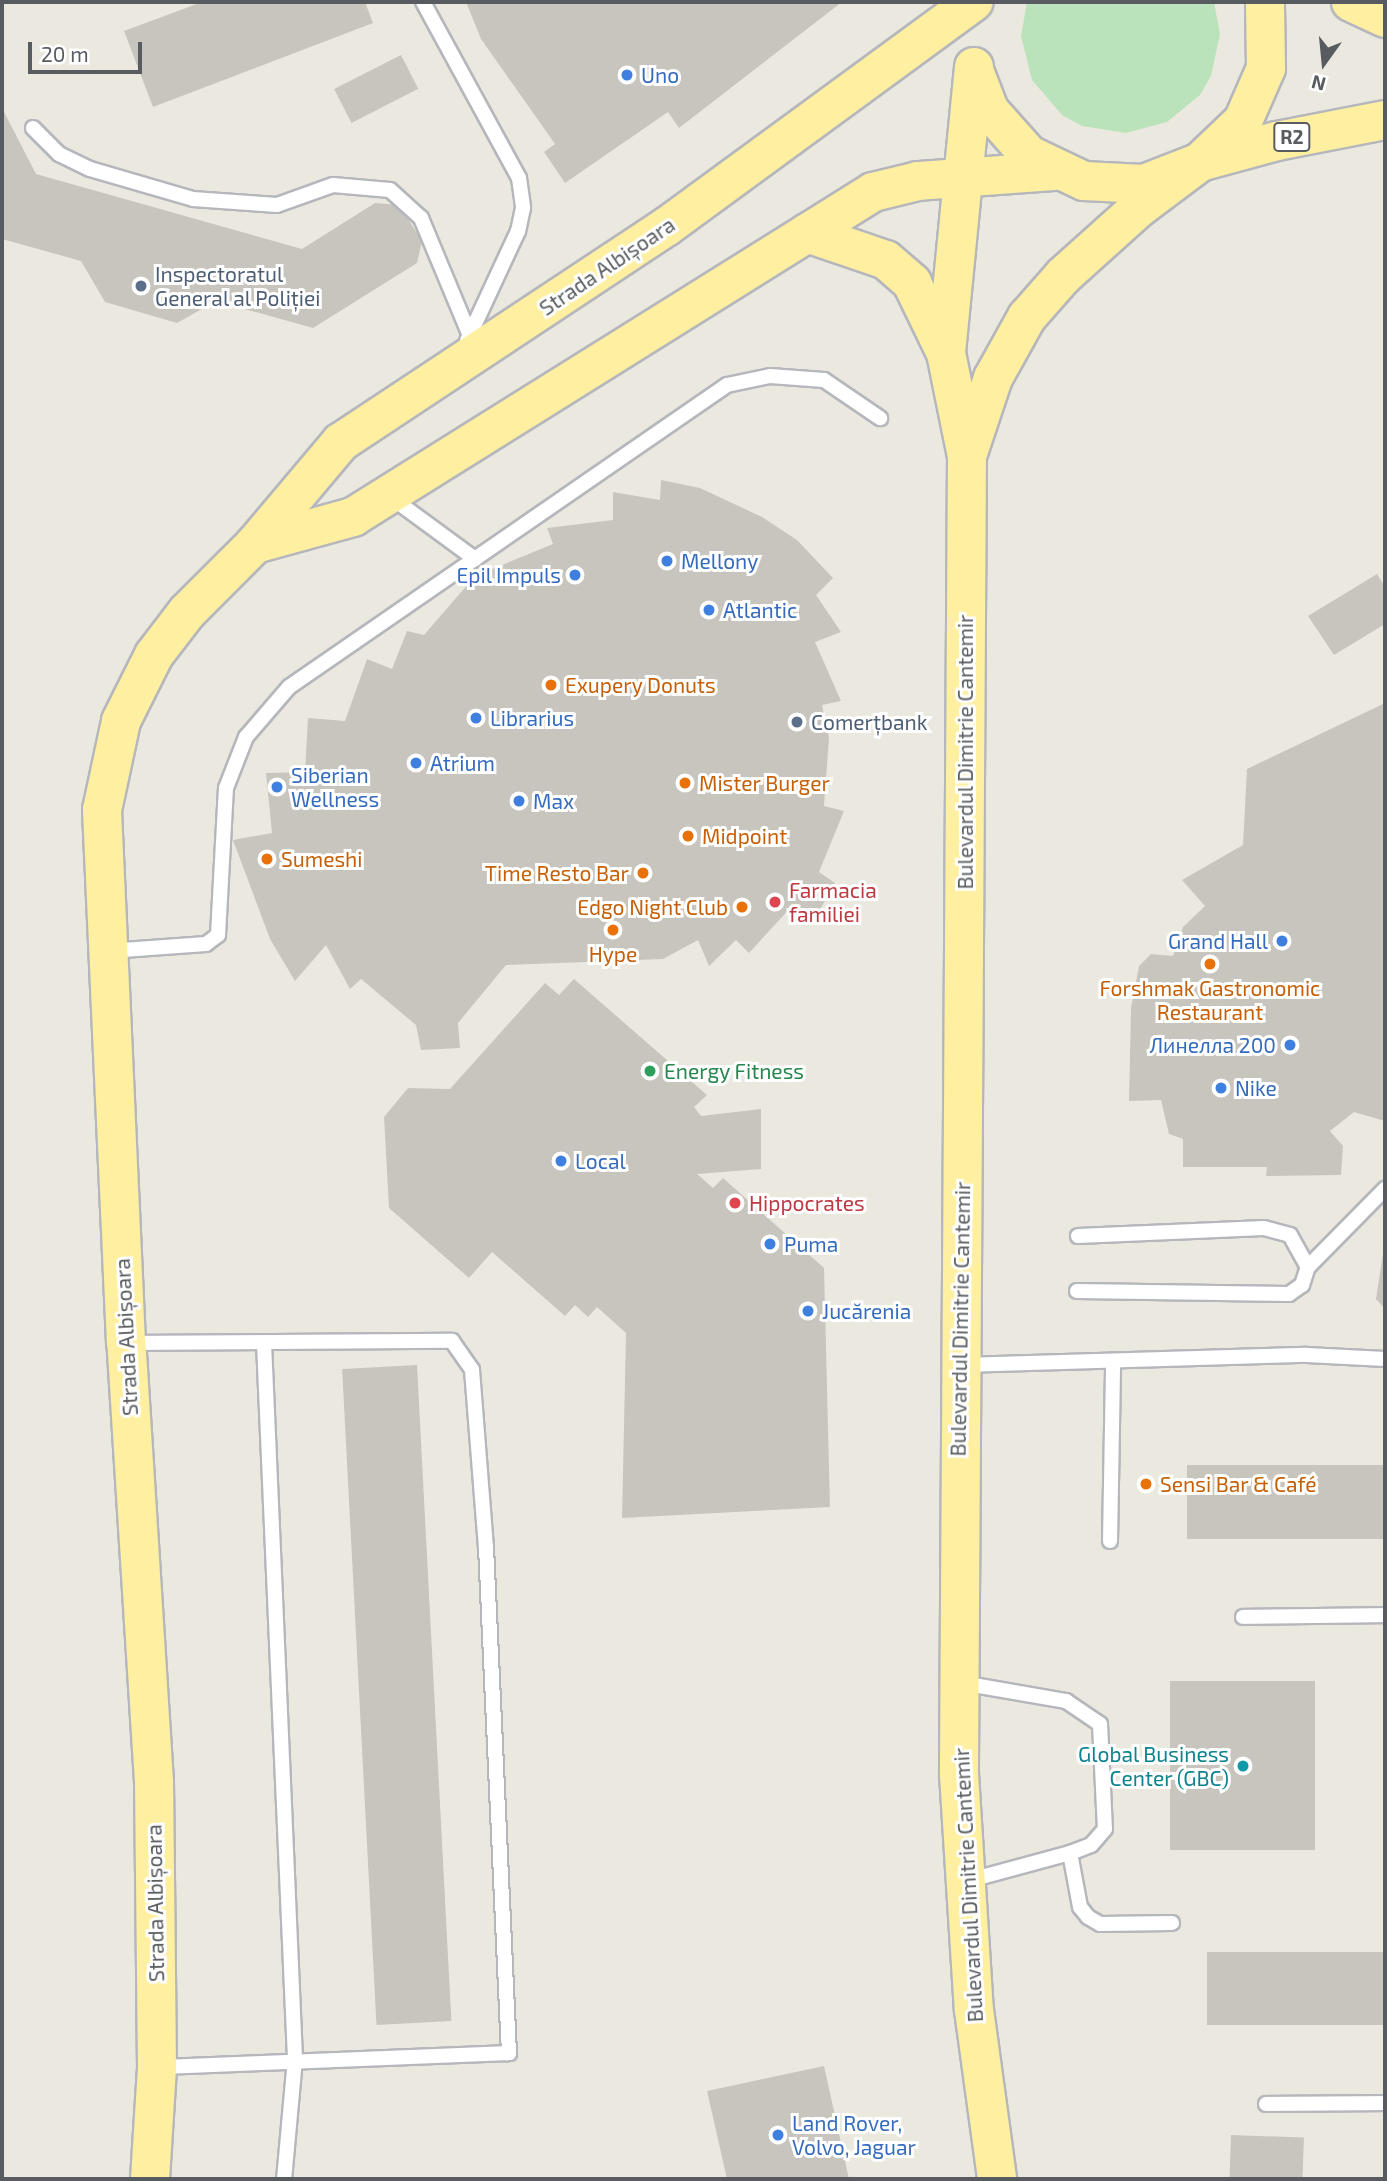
<!DOCTYPE html>
<html>
<head>
<meta charset="utf-8">
<style>
	body { margin:0 }
	#map { position:relative; width:1387px; height:2181px; overflow:hidden; background:#ebe9df; font-family:"Exo 2",sans-serif }
	div>[style] { position:absolute }
	[style*='--x'] { left:calc(var(--x)*1px); top:calc(var(--y)*1px); width:calc(var(--w)*1px); rotate:calc(var(--a)*1deg) }
	.green>* { inset:0; background:#bbe3bb }
	.building>* { inset:0; background:#c8c5be; transform-origin:0 0 }
	.roads { filter:drop-shadow(2px 0 #b5b7bc) drop-shadow(-2px 0 #b5b7bc) drop-shadow(0 2px #b5b7bc) drop-shadow(0 -2px #b5b7bc) }
	.service>* { height:14px; margin:-7px; padding:0 7px; transform-origin:7px; border-radius:7px; background:#fff }
	.primary>* { height:38px; margin:-19px; padding:0 19px; transform-origin:19px; border-radius:19px; background:#feefa1 }
	.dots>* { width:19px; height:19px; translate:-50% -50%; box-sizing:border-box; border:4px solid #fff; border-radius:50% }
	span { translate:-50% -50%; white-space:nowrap; text-align:center; line-height:1.15; -webkit-text-stroke:6px #fff; paint-order:stroke }
	.shield-label span { padding:2px 5px; background:#fff; border:2px solid; border-radius:5px; -webkit-text-stroke-width:0 }
	.shield-label { font-size:19px; color:#585c60; font-weight:700 }
	.shop-label { font-size:21px; color:#366cbe }
	.left { translate:0 -50%; text-align:left }
	.right { translate:-100% -50%; text-align:right }
	.street-label { font-size:21px; color:#585c60 }
	.service-label { font-size:21px; color:#4e5e75 }
	.food-label { font-size:21px; color:#c56008 }
	.health-label { font-size:21px; color:#be3a42 }
	.leisure-label { font-size:21px; color:#27864d }
	.culture-label { font-size:21px; color:#0d838f }
	.frame { position:absolute; inset:0; border:4px solid #585c60; pointer-events:none }
	.north { position:absolute; left:1289px; top:28px; width:70px; height:70px; -webkit-text-stroke:5px #fff; paint-order:stroke; rotate:195deg; font-size:19px; font-weight:700; line-height:28px; text-align:center; color:#585c60 }
	.north::after { content:''; display:block; margin:auto; width:24px; height:32px; background:#585c60; clip-path:polygon(50% 0,100% 100%,50% 72%,0 100%) }
	.scale { position:absolute; left:28px; top:42px; width:114px; height:32px; box-sizing:border-box; border:4px solid #585c60; border-top:0; padding-left:9px; font-size:21px; line-height:24px; white-space:nowrap; color:#585c60; -webkit-text-stroke:5px #fff; paint-order:stroke }
</style>
</head>
<body>
<div id="map">
	<div class="green">
		<i style="clip-path:polygon(1027px 2px,1214px 2px,1220px 34px,1211px 76px,1200px 95px,1167px 122px,1126px 133px,1082px 126px,1062px 115px,1032px 80px,1021px 36px)"></i>
	</div>
	<div class="building">
		<i style="clip-path:polygon(202px 2px,365px 2px,373px 23px,153px 107px,124px 31px)"></i>
		<i style="clip-path:polygon(466px 2px,842px 2px,679px 128px,668px 112px,565px 183px,544px 152px,555px 144px,481px 39px)"></i>
		<i style="left:401px;top:55px;width:38px;height:75px;rotate:63deg"></i>
		<i style="clip-path:polygon(2px 108px,36px 174px,302px 249px,375px 203px,399px 205px,422px 241px,417px 263px,313px 328px,216px 301px,177px 323px,105px 302px,81px 261px,2px 239px)"></i>
		<i style="clip-path:polygon(661px 480px,700px 488px,762px 517px,797px 540px,833px 578px,816px 595px,841px 632px,815px 642px,841px 701px,822px 705px,829px 738px,824px 806px,844px 811px,819px 872px,835px 883px,812px 924px,794px 904px,749px 953px,736px 940px,709px 966px,698px 940px,663px 959px,506px 965px,458px 1023px,460px 1048px,421px 1050px,416px 1025px,361px 979px,350px 989px,326px 945px,295px 981px,270px 939px,233px 840px,272px 833px,266px 773px,305px 772px,308px 718px,345px 721px,367px 659px,392px 669px,407px 631px,424px 635px,475px 576px,553px 544px,547px 528px,613px 520px,613px 492px,660px 500px)"></i>
		<i style="clip-path:polygon(1377px 574px,1385px 587px,1385px 624px,1334px 655px,1308px 616px)"></i>
		<i style="clip-path:polygon(1385px 703px,1385px 1121px,1354px 1112px,1330px 1131px,1343px 1146px,1341px 1175px,1266px 1176px,1267px 1167px,1183px 1167px,1183px 1139px,1169px 1134px,1161px 1100px,1129px 1101px,1131px 1008px,1139px 966px,1151px 954px,1173px 956px,1183px 927px,1205px 906px,1182px 880px,1243px 845px,1247px 769px)"></i>
		<i style="clip-path:polygon(574px 979px,707px 1095px,694px 1107px,701px 1116px,761px 1109px,761px 1169px,697px 1174px,713px 1188px,723px 1178px,824px 1268px,830px 1507px,622px 1518px,626px 1333px,597px 1307px,588px 1317px,575px 1305px,565px 1316px,492px 1252px,469px 1278px,389px 1208px,384px 1117px,408px 1088px,450px 1089px,545px 983px,559px 995px)"></i>
		<i style="clip-path:polygon(1384px 1247px,1385px 1247px,1385px 1309px,1376px 1299px)"></i>
		<i style="left:417px;top:1365px;width:657px;height:75px;rotate:87deg"></i>
		<i style="left:1385px;top:1465px;width:74px;height:198px;rotate:90deg"></i>
		<i style="left:1315px;top:1681px;width:169px;height:145px;rotate:90deg"></i>
		<i style="left:1385px;top:1952px;width:73px;height:178px;rotate:90deg"></i>
		<i style="clip-path:polygon(824px 2066px,849px 2179px,727px 2179px,707px 2091px)"></i>
		<i style="left:1231px;top:2135px;width:73px;height:44px;rotate:2deg"></i>
	</div>
	<div class="roads">
		<div class="service">
			<i style="--x:423;--y:2;--w:200;--a:61.4"></i>
			<i style="--x:519;--y:178;--w:30;--a:82"></i>
			<i style="--x:523;--y:208;--w:24;--a:102"></i>
			<i style="--x:518;--y:231;--w:121;--a:114.9"></i>
			<i style="--x:33;--y:128;--w:37;--a:45"></i>
			<i style="--x:59;--y:154;--w:34;--a:26"></i>
			<i style="--x:90;--y:169;--w:107;--a:16.2"></i>
			<i style="--x:193;--y:199;--w:84;--a:4.1"></i>
			<i style="--x:277;--y:205;--w:59;--a:-19.7"></i>
			<i style="--x:333;--y:185;--w:57;--a:5"></i>
			<i style="--x:390;--y:190;--w:42;--a:42.1"></i>
			<i style="--x:421;--y:218;--w:128;--a:67.4"></i>
			<i style="--x:392;--y:498;--w:103;--a:36.3"></i>
			<i style="--x:109;--y:951;--w:97;--a:-4.1"></i>
			<i style="--x:206;--y:944;--w:15;--a:-37"></i>
			<i style="--x:218;--y:935;--w:147;--a:-86.9"></i>
			<i style="--x:226;--y:788;--w:55;--a:-68.6"></i>
			<i style="--x:246;--y:737;--w:66;--a:-49.3"></i>
			<i style="--x:289;--y:687;--w:532;--a:-34.59"></i>
			<i style="--x:727;--y:385;--w:44;--a:-11.8"></i>
			<i style="--x:770;--y:376;--w:54;--a:4.2"></i>
			<i style="--x:824;--y:380;--w:68;--a:34.2"></i>
			<i style="--x:1078;--y:1236;--w:186;--a:-2.5"></i>
			<i style="--x:1264;--y:1228;--w:27;--a:15"></i>
			<i style="--x:1290;--y:1235;--w:37;--a:61"></i>
			<i style="--x:1077;--y:1291;--w:212;--a:0.8"></i>
			<i style="--x:1289;--y:1294;--w:16;--a:-35"></i>
			<i style="--x:1302;--y:1285;--w:19;--a:-72"></i>
			<i style="--x:1308;--y:1267;--w:110;--a:-45.4"></i>
			<i style="--x:128;--y:1343;--w:324;--a:-0.4"></i>
			<i style="--x:452;--y:1341;--w:35;--a:55"></i>
			<i style="--x:472;--y:1370;--w:178;--a:85.5"></i>
			<i style="--x:486;--y:1547;--w:507;--a:87.4"></i>
			<i style="--x:509;--y:2053;--w:352;--a:177.7"></i>
			<i style="--x:264;--y:1343;--w:717;--a:87.52"></i>
			<i style="--x:295;--y:2059;--w:121;--a:95.2"></i>
			<i style="--x:962;--y:1365;--w:345;--a:-1.7"></i>
			<i style="--x:1307;--y:1355;--w:78;--a:2.9"></i>
			<i style="--x:1110;--y:1541;--w:179;--a:-89"></i>
			<i style="--x:1243;--y:1617;--w:142;--a:-0.8"></i>
			<i style="--x:962;--y:1683;--w:106;--a:9.8"></i>
			<i style="--x:1066;--y:1701;--w:41;--a:34.1"></i>
			<i style="--x:1100;--y:1724;--w:105;--a:87.3"></i>
			<i style="--x:1105;--y:1829;--w:21;--a:131"></i>
			<i style="--x:1091;--y:1845;--w:22;--a:159"></i>
			<i style="--x:1070;--y:1853;--w:108;--a:164.9"></i>
			<i style="--x:1070;--y:1853;--w:55;--a:79.5"></i>
			<i style="--x:1080;--y:1907;--w:13;--a:51"></i>
			<i style="--x:1088;--y:1917;--w:14;--a:30"></i>
			<i style="--x:1100;--y:1924;--w:72;--a:-0.8"></i>
			<i style="--x:1266;--y:2104;--w:119;--a:-0.5"></i>
		</div>
		<div class="primary">
			<i style="--x:1351;--y:2;--w:38;--a:25"></i>
			<i style="--x:974;--y:67;--w:287;--a:95.6"></i>
			<i style="--x:946;--y:353;--w:105;--a:78.5"></i>
			<i style="--x:967;--y:456;--w:1318;--a:90.35"></i>
			<i style="--x:959;--y:1774;--w:236;--a:86.4"></i>
			<i style="--x:974;--y:2010;--w:171;--a:82.2"></i>
			<i style="--x:975;--y:73;--w:40;--a:69"></i>
			<i style="--x:989;--y:110;--w:60;--a:48.4"></i>
			<i style="--x:1029;--y:155;--w:61;--a:25.3"></i>
			<i style="--x:1084;--y:181;--w:60;--a:2.9"></i>
			<i style="--x:1144;--y:184;--w:60;--a:-21.4"></i>
			<i style="--x:1200;--y:162;--w:59;--a:-43.6"></i>
			<i style="--x:1243;--y:121;--w:58;--a:-66.5"></i>
			<i style="--x:1266;--y:68;--w:66;--a:-90.9"></i>
			<i style="--x:807;--y:233;--w:83;--a:18.9"></i>
			<i style="--x:886;--y:260;--w:35;--a:41"></i>
			<i style="--x:912;--y:283;--w:78;--a:64.1"></i>
			<i style="--x:967;--y:456;--w:82;--a:-71.6"></i>
			<i style="--x:993;--y:378;--w:70;--a:-60.9"></i>
			<i style="--x:1027;--y:317;--w:55;--a:-48.7"></i>
			<i style="--x:1063;--y:276;--w:103;--a:-41.9"></i>
			<i style="--x:1140;--y:207;--w:75;--a:-36.9"></i>
			<i style="--x:1200;--y:162;--w:80;--a:-15.3"></i>
			<i style="--x:1277;--y:141;--w:110;--a:-11"></i>
			<i style="--x:255;--y:544;--w:102;--a:-15.4"></i>
			<i style="--x:353;--y:517;--w:613;--a:-32.01"></i>
			<i style="--x:873;--y:192;--w:46;--a:-13.7"></i>
			<i style="--x:918;--y:181;--w:137;--a:-4.2"></i>
			<i style="--x:150;--y:2179;--w:112;--a:-86.4"></i>
			<i style="--x:157;--y:2067;--w:285;--a:-90.6"></i>
			<i style="--x:154;--y:1782;--w:440;--a:-93.6"></i>
			<i style="--x:126;--y:1343;--w:534;--a:-92.58"></i>
			<i style="--x:102;--y:810;--w:91;--a:-77.9"></i>
			<i style="--x:121;--y:721;--w:74;--a:-63.4"></i>
			<i style="--x:154;--y:655;--w:54;--a:-52.5"></i>
			<i style="--x:187;--y:612;--w:96;--a:-45"></i>
			<i style="--x:255;--y:544;--w:133;--a:-49.9"></i>
			<i style="--x:341;--y:442;--w:390;--a:-33.5"></i>
			<i style="--x:666;--y:227;--w:381;--a:-36.2"></i>
		</div>
	</div>
	<div class="dots">
		<i style="left:627px;top:75px;background:#3f7fe0"></i>
		<i style="left:141px;top:286px;background:#5c6f8a"></i>
		<i style="left:667px;top:561px;background:#3f7fe0"></i>
		<i style="left:575px;top:575px;background:#3f7fe0"></i>
		<i style="left:709px;top:610px;background:#3f7fe0"></i>
		<i style="left:551px;top:685px;background:#e8710a"></i>
		<i style="left:476px;top:718px;background:#3f7fe0"></i>
		<i style="left:797px;top:722px;background:#5c6f8a"></i>
		<i style="left:416px;top:763px;background:#3f7fe0"></i>
		<i style="left:685px;top:783px;background:#e8710a"></i>
		<i style="left:277px;top:787px;background:#3f7fe0"></i>
		<i style="left:519px;top:801px;background:#3f7fe0"></i>
		<i style="left:688px;top:836px;background:#e8710a"></i>
		<i style="left:267px;top:859px;background:#e8710a"></i>
		<i style="left:643px;top:873px;background:#e8710a"></i>
		<i style="left:775px;top:902px;background:#e0444e"></i>
		<i style="left:742px;top:907px;background:#e8710a"></i>
		<i style="left:613px;top:930px;background:#e8710a"></i>
		<i style="left:1282px;top:941px;background:#3f7fe0"></i>
		<i style="left:1210px;top:964px;background:#e8710a"></i>
		<i style="left:1290px;top:1045px;background:#3f7fe0"></i>
		<i style="left:650px;top:1071px;background:#2e9e5b"></i>
		<i style="left:1221px;top:1088px;background:#3f7fe0"></i>
		<i style="left:561px;top:1161px;background:#3f7fe0"></i>
		<i style="left:735px;top:1203px;background:#e0444e"></i>
		<i style="left:770px;top:1244px;background:#3f7fe0"></i>
		<i style="left:808px;top:1311px;background:#3f7fe0"></i>
		<i style="left:1146px;top:1484px;background:#e8710a"></i>
		<i style="left:1243px;top:1766px;background:#0f9aa8"></i>
		<i style="left:778px;top:2135px;background:#3f7fe0"></i>
	</div>
	<div class="shield-label">
		<span style="left:1292px;top:137px">R2</span>
	</div>
	<div class="shop-label">
		<span class="left" style="left:641px;top:75px">Uno</span>
		<span class="left" style="left:681px;top:561px">Mellony</span>
		<span class="right" style="left:561px;top:575px">Epil Impuls</span>
		<span class="left" style="left:723px;top:610px">Atlantic</span>
		<span class="left" style="left:490px;top:718px">Librarius</span>
		<span class="left" style="left:430px;top:763px">Atrium</span>
		<span class="left" style="left:291px;top:787px">Siberian<br>Wellness</span>
		<span class="left" style="left:533px;top:801px">Max</span>
		<span class="right" style="left:1268px;top:941px">Grand Hall</span>
		<span class="right" style="left:1276px;top:1045px">Линелла 200</span>
		<span class="left" style="left:1235px;top:1088px">Nike</span>
		<span class="left" style="left:575px;top:1161px">Local</span>
		<span class="left" style="left:784px;top:1244px">Puma</span>
		<span class="left" style="left:822px;top:1311px">Jucărenia</span>
		<span class="left" style="left:792px;top:2135px">Land Rover,<br>Volvo, Jaguar</span>
	</div>
	<div class="street-label">
		<span style="left:607px;top:266px;rotate:-34deg">Strada Albișoara</span>
		<span style="left:965px;top:752px;rotate:-90deg">Bulevardul Dimitrie Cantemir</span>
		<span style="left:960px;top:1319px;rotate:-89deg">Bulevardul Dimitrie Cantemir</span>
		<span style="left:126px;top:1337px;rotate:-93deg">Strada Albișoara</span>
		<span style="left:968px;top:1885px;rotate:-93deg">Bulevardul Dimitrie Cantemir</span>
		<span style="left:155px;top:1903px;rotate:-91deg">Strada Albișoara</span>
	</div>
	<div class="service-label">
		<span class="left" style="left:155px;top:286px">Inspectoratul<br>General al Poliției</span>
		<span class="left" style="left:811px;top:722px">Comerțbank</span>
	</div>
	<div class="food-label">
		<span class="left" style="left:565px;top:685px">Exupery Donuts</span>
		<span class="left" style="left:699px;top:783px">Mister Burger</span>
		<span class="left" style="left:702px;top:836px">Midpoint</span>
		<span class="left" style="left:281px;top:859px">Sumeshi</span>
		<span class="right" style="left:629px;top:873px">Time Resto Bar</span>
		<span class="right" style="left:728px;top:907px">Edgo Night Club</span>
		<span style="left:613px;top:954px">Hype</span>
		<span style="left:1210px;top:1000px">Forshmak Gastronomic<br>Restaurant</span>
		<span class="left" style="left:1160px;top:1484px">Sensi Bar &amp; Café</span>
	</div>
	<div class="health-label">
		<span class="left" style="left:789px;top:902px">Farmacia<br>familiei</span>
		<span class="left" style="left:749px;top:1203px">Hippocrates</span>
	</div>
	<div class="leisure-label">
		<span class="left" style="left:664px;top:1071px">Energy Fitness</span>
	</div>
	<div class="culture-label">
		<span class="right" style="left:1229px;top:1766px">Global Business<br>Center (GBC)</span>
	</div>
	<div class="frame"></div>
	<div class="north">N</div>
	<div class="scale">20 m</div>
</div>
</body>
</html>
